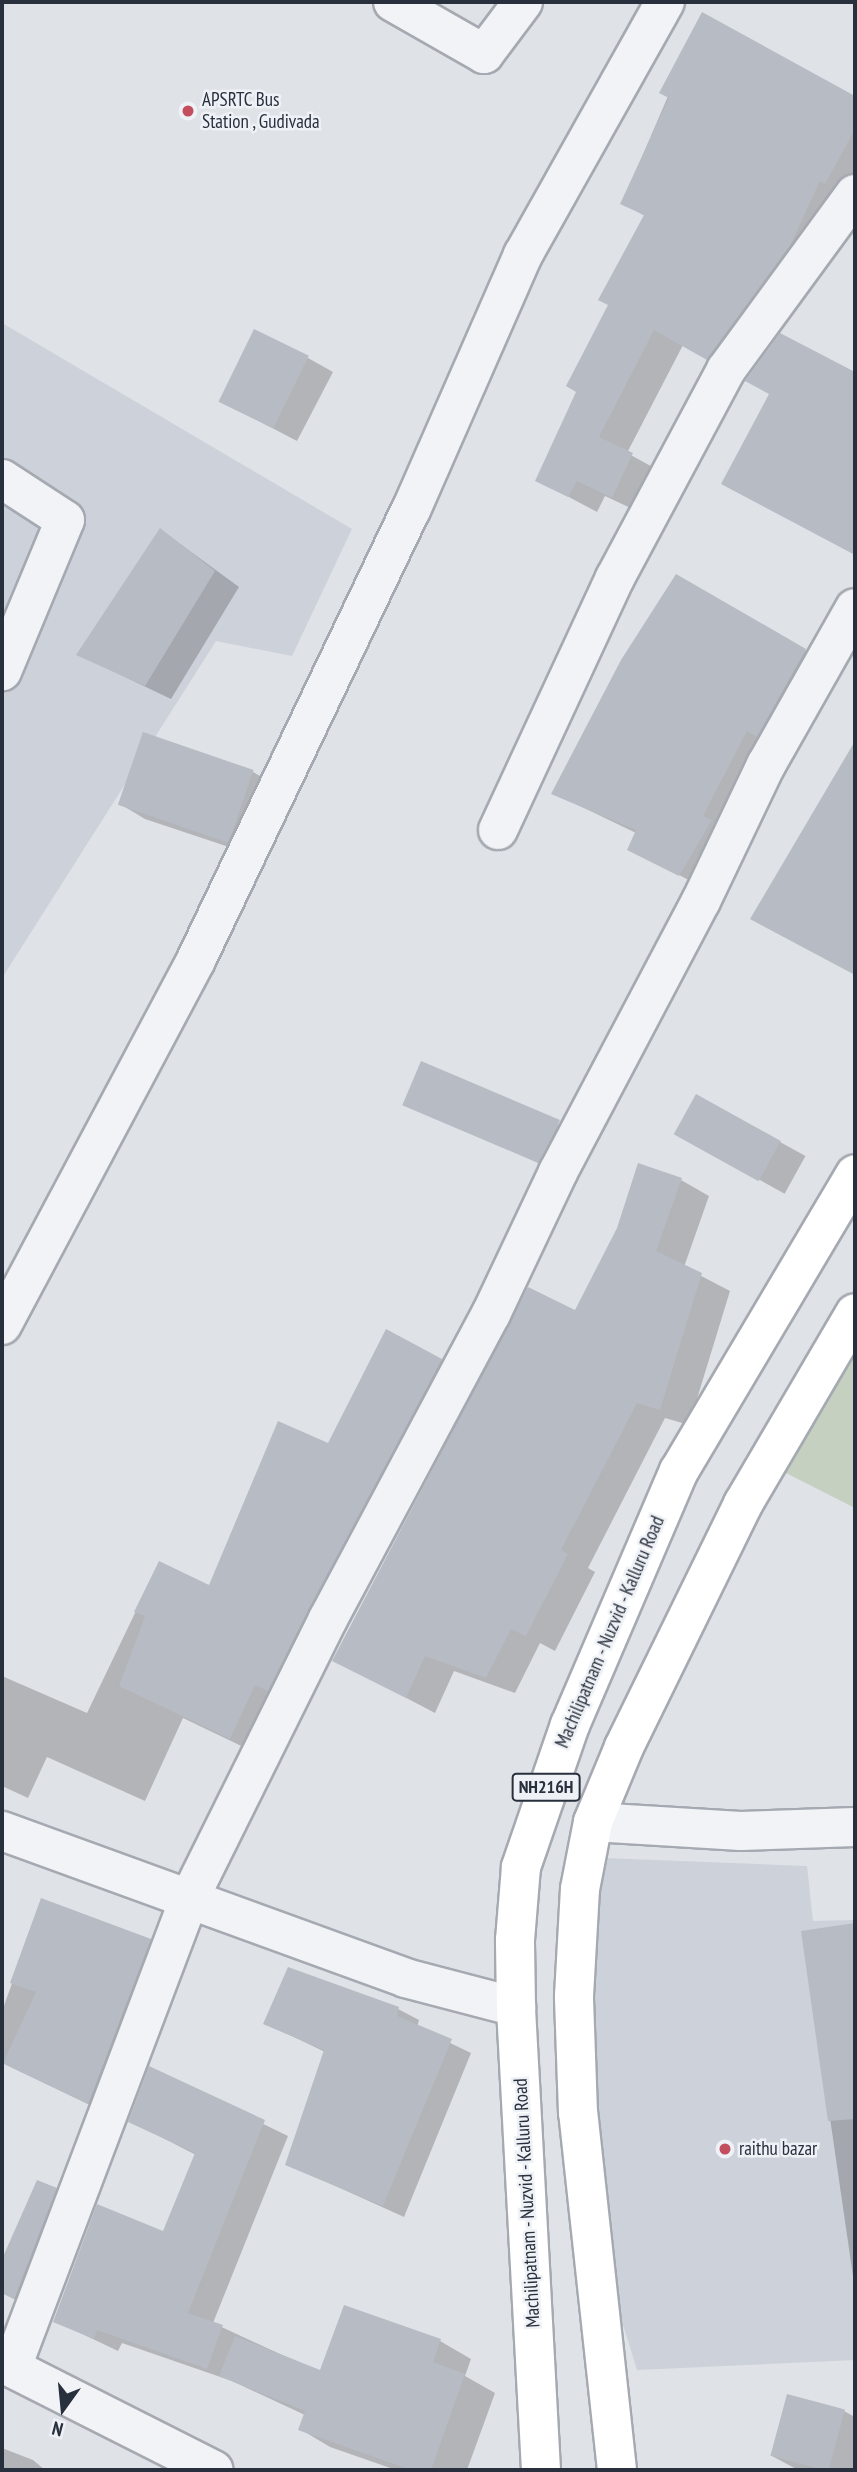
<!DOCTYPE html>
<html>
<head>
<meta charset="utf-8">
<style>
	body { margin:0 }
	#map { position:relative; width:857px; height:2472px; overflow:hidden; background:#dfe2e7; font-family:"PT Sans Narrow",sans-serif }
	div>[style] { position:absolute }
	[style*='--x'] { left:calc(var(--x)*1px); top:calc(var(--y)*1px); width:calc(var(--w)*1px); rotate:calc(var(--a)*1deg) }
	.built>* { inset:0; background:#cdd1d9 }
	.green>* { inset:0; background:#c5d0c1 }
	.shadow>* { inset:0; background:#0003; transform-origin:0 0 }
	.building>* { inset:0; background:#b7bbc3; transform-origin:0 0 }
	.roads { filter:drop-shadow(2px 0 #a5a9b1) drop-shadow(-2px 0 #a5a9b1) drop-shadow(0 2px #a5a9b1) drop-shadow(0 -2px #a5a9b1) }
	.minor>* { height:38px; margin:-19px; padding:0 19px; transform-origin:19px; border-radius:19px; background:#f2f3f6 }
	.highway>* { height:38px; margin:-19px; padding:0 19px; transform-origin:19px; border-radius:19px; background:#fff }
	.dots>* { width:19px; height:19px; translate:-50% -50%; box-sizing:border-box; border:4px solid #eef1f5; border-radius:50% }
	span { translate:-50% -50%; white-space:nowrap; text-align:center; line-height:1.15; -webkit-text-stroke:5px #eef1f5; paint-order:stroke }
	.shield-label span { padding:2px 5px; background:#eef1f5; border:2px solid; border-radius:5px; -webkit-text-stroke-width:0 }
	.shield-label { font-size:18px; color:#29303d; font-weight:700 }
	.poi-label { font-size:19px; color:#29303d }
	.left { translate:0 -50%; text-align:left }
	.street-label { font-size:19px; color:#29303d }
	.frame { position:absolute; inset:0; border:4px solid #29303d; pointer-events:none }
	.north { position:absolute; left:28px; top:2374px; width:70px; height:70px; -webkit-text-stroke:5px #eef1f5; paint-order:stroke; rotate:195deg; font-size:19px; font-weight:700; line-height:28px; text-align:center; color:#29303d }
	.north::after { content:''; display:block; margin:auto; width:24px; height:32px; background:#29303d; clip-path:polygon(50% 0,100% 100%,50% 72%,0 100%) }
</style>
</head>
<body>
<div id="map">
	<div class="built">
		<i style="clip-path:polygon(2px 323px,352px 529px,292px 656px,216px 641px,2px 978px)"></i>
		<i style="clip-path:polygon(604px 1858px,807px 1866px,813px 1921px,855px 1920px,855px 2360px,637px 2370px,605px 2266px,587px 2031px)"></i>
	</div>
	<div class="green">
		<i style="clip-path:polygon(855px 1349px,855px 1508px,782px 1471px)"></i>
	</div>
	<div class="shadow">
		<i style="clip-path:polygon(703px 15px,855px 98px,855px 213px,736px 374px,683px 345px,627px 453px,660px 471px,641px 513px,605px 496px,597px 512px,537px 480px,578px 391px,645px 216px,622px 203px)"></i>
		<i style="clip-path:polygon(308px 358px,333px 372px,297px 441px,219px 400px)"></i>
		<i style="clip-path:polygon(855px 373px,855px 554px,751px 499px)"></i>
		<i style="clip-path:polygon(161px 530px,239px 587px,171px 699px,79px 655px)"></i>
		<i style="clip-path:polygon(676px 576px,834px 667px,708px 890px,629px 849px,636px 833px,553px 793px)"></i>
		<i style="clip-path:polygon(144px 734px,253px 772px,279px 787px,253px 855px,145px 819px,120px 804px)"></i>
		<i style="clip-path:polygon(855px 744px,855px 974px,752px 918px)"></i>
		<i style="left:422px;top:1064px;width:177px;height:43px;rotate:24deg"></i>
		<i style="left:697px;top:1096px;width:124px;height:43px;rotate:29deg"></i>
		<i style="clip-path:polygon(681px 1180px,709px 1196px,684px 1267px,730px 1291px,689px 1425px,665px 1418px,588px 1568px,595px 1572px,555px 1651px,540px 1643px,515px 1693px,454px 1671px,435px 1713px,334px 1660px,576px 1312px)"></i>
		<i style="clip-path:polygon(387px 1331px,469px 1376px,258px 1754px,183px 1718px,145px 1801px,47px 1757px,28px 1798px,2px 1786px,2px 1676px,87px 1713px,159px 1563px,210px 1587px,329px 1445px)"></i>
		<i style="clip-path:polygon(42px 1901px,150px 1940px,173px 1953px,111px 2115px,2px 2063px,2px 2011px)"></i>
		<i style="clip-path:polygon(855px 1925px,855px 2290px,803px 1932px)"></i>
		<i style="clip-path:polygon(398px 2009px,419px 2020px,417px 2027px,471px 2053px,404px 2217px,287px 2164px,325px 2052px,265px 2023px)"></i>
		<i style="clip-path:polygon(150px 2069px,288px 2136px,213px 2323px,321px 2373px,440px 2341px,471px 2359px,465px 2376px,495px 2393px,467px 2470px,396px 2470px,330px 2447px,300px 2429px,305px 2415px,232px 2381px,122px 2343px,118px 2351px,55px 2321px,164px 2234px,196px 2155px,130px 2121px)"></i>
		<i style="clip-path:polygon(38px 2182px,81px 2204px,40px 2312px,2px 2293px,2px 2263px)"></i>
		<i style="clip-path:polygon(844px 2411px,855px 2417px,855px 2470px,798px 2470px,772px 2456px)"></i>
		<i style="clip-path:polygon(2px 2448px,33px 2460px,45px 2470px,2px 2470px)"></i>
	</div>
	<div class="building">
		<i style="clip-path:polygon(702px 12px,855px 96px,855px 129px,825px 184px,820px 181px,790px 246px,707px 360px,654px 330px,599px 437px,633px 453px,612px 498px,577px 481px,568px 497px,535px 481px,576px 392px,566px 386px,608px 305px,598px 300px,644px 215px,620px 204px,669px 98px,659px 93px)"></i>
		<i style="left:254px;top:329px;width:61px;height:81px;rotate:26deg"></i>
		<i style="clip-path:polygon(780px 333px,855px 372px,855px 555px,721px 484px,769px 394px,745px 381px)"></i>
		<i style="clip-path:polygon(160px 528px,215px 571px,145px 686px,76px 655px)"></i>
		<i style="clip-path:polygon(676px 574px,806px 649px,757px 737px,747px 731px,703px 816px,712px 820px,679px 876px,627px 850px,636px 830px,551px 794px,621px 660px)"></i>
		<i style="left:143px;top:732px;width:117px;height:77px;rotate:19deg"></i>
		<i style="clip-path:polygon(855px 741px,855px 975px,750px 919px)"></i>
		<i style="left:421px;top:1061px;width:151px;height:48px;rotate:23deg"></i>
		<i style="left:696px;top:1094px;width:97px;height:46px;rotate:29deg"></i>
		<i style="clip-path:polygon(638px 1163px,682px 1178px,656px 1251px,702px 1273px,660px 1410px,637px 1403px,561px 1550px,568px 1554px,526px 1636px,511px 1629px,486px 1678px,425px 1656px,406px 1698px,332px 1661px,528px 1287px,575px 1310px,617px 1228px)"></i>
		<i style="clip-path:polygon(386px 1329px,442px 1359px,268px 1691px,255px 1685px,230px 1739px,119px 1686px,145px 1616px,134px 1612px,159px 1561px,209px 1585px,278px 1421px,328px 1443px)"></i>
		<i style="clip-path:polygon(41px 1898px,151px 1939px,88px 2104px,3px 2063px,36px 1992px,10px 1983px)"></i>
		<i style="clip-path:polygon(855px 1923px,855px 2119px,828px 2121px,801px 1931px)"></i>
		<i style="clip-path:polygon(288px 1967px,399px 2007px,397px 2016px,452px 2039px,383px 2206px,285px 2165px,324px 2050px,263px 2024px)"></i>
		<i style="clip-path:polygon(149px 2066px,265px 2120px,188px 2313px,223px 2325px,207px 2369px,97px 2330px,94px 2339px,53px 2322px,97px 2204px,163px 2231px,195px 2153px,128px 2122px)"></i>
		<i style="clip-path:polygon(37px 2180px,57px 2188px,14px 2299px,2px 2293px,2px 2259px)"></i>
		<i style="clip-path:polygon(344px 2305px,441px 2339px,433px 2362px,465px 2374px,431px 2470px,411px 2470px,298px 2430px,305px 2411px,219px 2376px,235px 2336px,320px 2370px)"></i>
		<i style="left:787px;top:2394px;width:60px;height:64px;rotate:15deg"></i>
	</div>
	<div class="roads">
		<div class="minor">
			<i style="--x:393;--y:2;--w:105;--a:29.7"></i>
			<i style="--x:484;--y:54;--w:65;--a:-53.1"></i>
			<i style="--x:2;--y:479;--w:75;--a:33.1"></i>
			<i style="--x:65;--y:520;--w:164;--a:112.6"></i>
			<i style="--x:498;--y:830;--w:278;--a:-65.1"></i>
			<i style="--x:615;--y:578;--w:236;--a:-61.9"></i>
			<i style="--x:726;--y:370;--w:218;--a:-53.8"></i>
			<i style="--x:2;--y:1325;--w:413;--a:-62"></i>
			<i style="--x:196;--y:960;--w:499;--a:-64.5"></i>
			<i style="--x:411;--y:510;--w:279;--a:-66.3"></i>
			<i style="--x:523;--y:255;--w:290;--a:-60.7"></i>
			<i style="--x:593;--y:1822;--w:148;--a:3.5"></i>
			<i style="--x:741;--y:1831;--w:114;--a:-2"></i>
			<i style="--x:2;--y:1831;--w:429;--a:20"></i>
			<i style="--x:405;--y:1978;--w:115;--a:14.6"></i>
			<i style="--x:2;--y:2363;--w:237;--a:26.8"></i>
			<i style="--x:12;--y:2367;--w:503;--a:-69.26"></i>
			<i style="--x:190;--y:1897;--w:310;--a:-63.6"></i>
			<i style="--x:328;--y:1619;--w:346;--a:-61.9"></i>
			<i style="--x:491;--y:1314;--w:157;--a:-64.7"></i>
			<i style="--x:558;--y:1172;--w:306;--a:-62.2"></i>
			<i style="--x:701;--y:901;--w:151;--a:-64.5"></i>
			<i style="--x:766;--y:765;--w:180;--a:-60.5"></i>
		</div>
		<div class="highway">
			<i style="--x:541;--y:2470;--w:464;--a:-93.1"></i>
			<i style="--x:516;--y:2007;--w:67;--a:-90.9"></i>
			<i style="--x:515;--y:1940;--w:73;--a:-85.3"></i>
			<i style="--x:521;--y:1867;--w:150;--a:-71"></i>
			<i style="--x:570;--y:1725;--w:276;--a:-66.8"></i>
			<i style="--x:679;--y:1471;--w:345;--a:-59.3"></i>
			<i style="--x:617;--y:2470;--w:359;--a:-96.2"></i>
			<i style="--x:578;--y:2113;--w:117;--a:-92"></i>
			<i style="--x:574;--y:1996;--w:107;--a:-86.8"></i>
			<i style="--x:580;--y:1889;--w:68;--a:-79"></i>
			<i style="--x:593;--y:1822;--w:81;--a:-67.5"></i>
			<i style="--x:624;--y:1747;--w:271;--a:-63.9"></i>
			<i style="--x:743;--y:1504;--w:221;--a:-59.6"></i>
		</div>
	</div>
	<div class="dots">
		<i style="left:188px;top:111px;background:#c24e5e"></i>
		<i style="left:725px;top:2149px;background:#c24e5e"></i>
	</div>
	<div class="shield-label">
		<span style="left:546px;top:1787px">NH216H</span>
	</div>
	<div class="poi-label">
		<span class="left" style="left:202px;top:111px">APSRTC Bus<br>Station , Gudivada</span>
		<span class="left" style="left:739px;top:2149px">raithu bazar</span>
	</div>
	<div class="street-label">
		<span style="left:610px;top:1632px;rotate:-67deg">Machilipatnam - Nuzvid - Kalluru Road</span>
		<span style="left:527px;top:2203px;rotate:-93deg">Machilipatnam - Nuzvid - Kalluru Road</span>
	</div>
	<div class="frame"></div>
	<div class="north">N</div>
</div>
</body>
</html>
